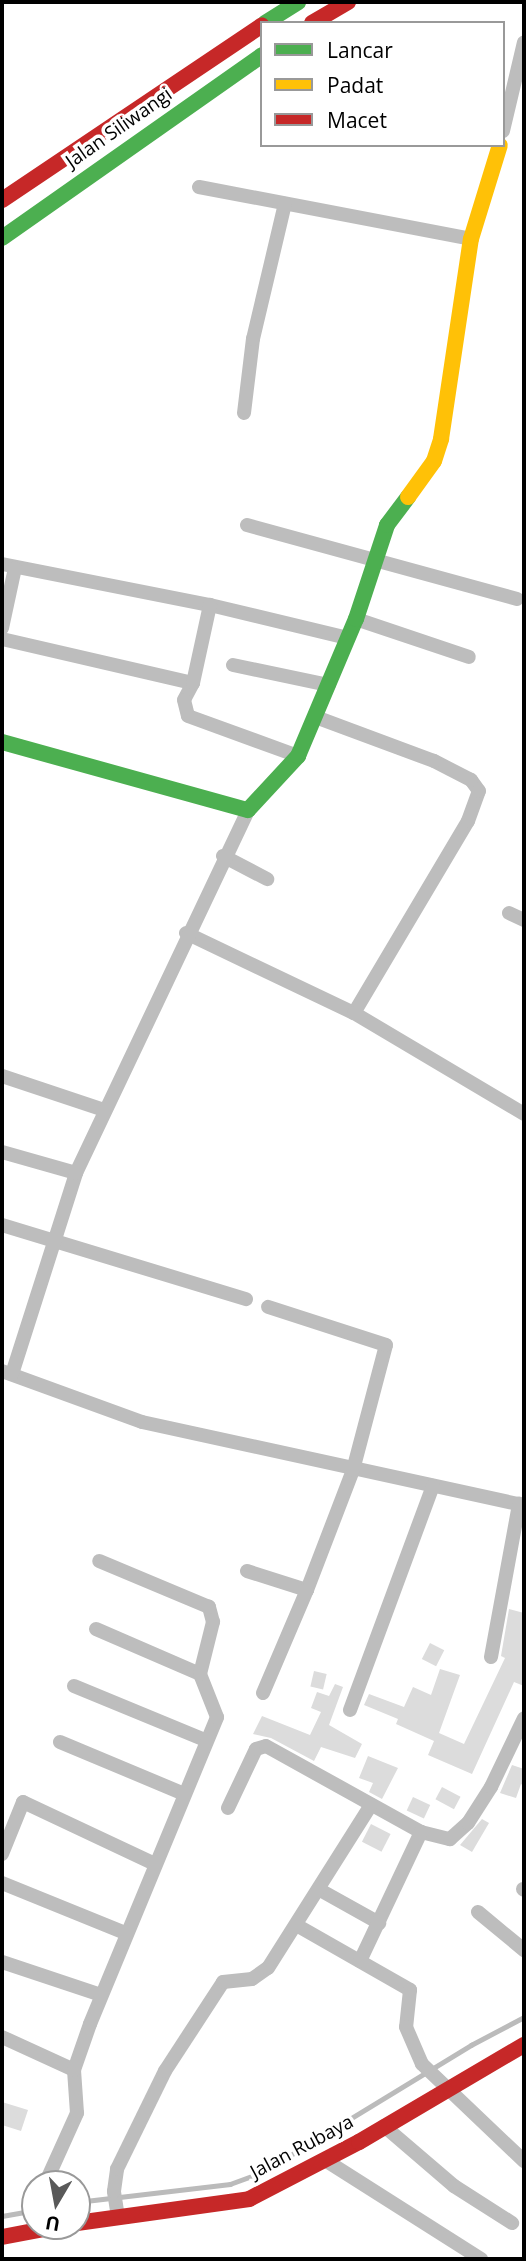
<!DOCTYPE html>
<html>
<head>
<meta charset="utf-8">
<style>
	body { margin:0 }
	#map { position:relative; width:526px; height:2261px; overflow:hidden; background:#fff; font-family:"Open Sans",sans-serif }
	div>[style] { position:absolute }
	[style*='--x'] { left:calc(var(--x)*1px); top:calc(var(--y)*1px); width:calc(var(--w)*1px); rotate:calc(var(--a)*1deg) }
	.stream>* { height:4.5px; margin:-2.25px; padding:0 2.25px; transform-origin:2.25px; border-radius:2.25px; background:#bbb }
	.building>* { inset:0; background:#dcdcdc; transform-origin:0 0 }
	.street>* { height:14px; margin:-7px; padding:0 7px; transform-origin:7px; border-radius:7px; background:#bdbdbd }
	.fast>* { height:16px; margin:-8px; padding:0 8px; transform-origin:8px; border-radius:8px; background:#4caf50 }
	.slow>* { height:16px; margin:-8px; padding:0 8px; transform-origin:8px; border-radius:8px; background:#ffc107 }
	.jam>* { height:16px; margin:-8px; padding:0 8px; transform-origin:8px; border-radius:8px; background:#c62828 }
	span { translate:-50% -50%; white-space:nowrap; text-align:center; line-height:1.15; -webkit-text-stroke:7px #fff; paint-order:stroke }
	.street-label { font-size:19px; color:#000 }
	.frame { position:absolute; inset:0; border:4px solid #000; pointer-events:none }
	.legend { position:absolute; left:260px; top:21px; width:245px; height:126px; box-sizing:border-box; background:#fff; border:2px solid #999; margin:0; padding:9px 12px; list-style:none; font-size:21px; color:#000 }
	.legend li { display:flex; align-items:center; gap:14px; height:35px }
	.legend b { width:35px; border:2px solid #999 }
	.north { position:absolute; left:21px; top:2170px; width:70px; height:70px; box-sizing:border-box; background:#fff; border:2px solid #999; border-radius:50%; rotate:190deg; font-size:19px; font-weight:700; line-height:28px; text-align:center; color:#000 }
	.north::after { content:''; display:block; margin:auto; width:24px; height:32px; background:#595959; clip-path:polygon(50% 0,100% 100%,50% 72%,0 100%) }
</style>
</head>
<body>
<div id="map">
	<div class="stream">
		<i style="--x:77;--y:2202;--w:154;--a:-6.7"></i>
		<i style="--x:230;--y:2184;--w:35;--a:-20"></i>
		<i style="--x:263;--y:2172;--w:244;--a:-31.4"></i>
		<i style="--x:471;--y:2045;--w:60;--a:-27.8"></i>
		<i style="--x:2;--y:2216;--w:34;--a:-10"></i>
	</div>
	<div class="building">
		<i style="clip-path:polygon(509px 1609px,524px 1613px,524px 1686px,514px 1682px,472px 1774px,428px 1755px,434px 1741px,396px 1724px,398px 1719px,364px 1705px,369px 1694px,404px 1707px,413px 1687px,431px 1695px,440px 1669px,460px 1675px,439px 1733px,464px 1744px,505px 1658px,501px 1656px)"></i>
		<i style="left:430px;top:1643px;width:16px;height:18px;rotate:27deg"></i>
		<i style="left:314px;top:1671px;width:13px;height:16px;rotate:13deg"></i>
		<i style="clip-path:polygon(335px 1684px,343px 1687px,329px 1725px,362px 1744px,355px 1758px,321px 1747px,314px 1761px,271px 1738px,253px 1734px,262px 1716px,310px 1735px,321px 1712px,311px 1708px,317px 1692px,329px 1696px)"></i>
		<i style="clip-path:polygon(368px 1756px,398px 1768px,382px 1799px,369px 1792px,373px 1783px,359px 1778px)"></i>
		<i style="clip-path:polygon(512px 1765px,524px 1769px,524px 1786px,521px 1784px,516px 1798px,500px 1793px)"></i>
		<i style="left:442px;top:1787px;width:21px;height:14px;rotate:28deg"></i>
		<i style="left:413px;top:1797px;width:19px;height:15px;rotate:25deg"></i>
		<i style="clip-path:polygon(482px 1819px,489px 1823px,472px 1852px,460px 1845px)"></i>
		<i style="left:371px;top:1824px;width:22px;height:20px;rotate:27deg"></i>
		<i style="clip-path:polygon(2px 2102px,28px 2110px,21px 2131px,2px 2125px)"></i>
	</div>
	<div class="street">
		<i style="--x:503;--y:131;--w:91;--a:-76.7"></i>
		<i style="--x:199;--y:187;--w:277;--a:10.8"></i>
		<i style="--x:244;--y:413;--w:75;--a:-83.1"></i>
		<i style="--x:253;--y:339;--w:139;--a:-76.7"></i>
		<i style="--x:247;--y:525;--w:280;--a:15.3"></i>
		<i style="--x:2;--y:564;--w:212;--a:11.2"></i>
		<i style="--x:210;--y:605;--w:141;--a:13.5"></i>
		<i style="--x:356;--y:619;--w:119;--a:18.6"></i>
		<i style="--x:2;--y:628;--w:61;--a:-77.8"></i>
		<i style="--x:2;--y:639;--w:196;--a:13"></i>
		<i style="--x:193;--y:683;--w:19;--a:118"></i>
		<i style="--x:184;--y:700;--w:16;--a:76"></i>
		<i style="--x:188;--y:716;--w:117;--a:20"></i>
		<i style="--x:233;--y:665;--w:98;--a:11.8"></i>
		<i style="--x:193;--y:683;--w:80;--a:-77.7"></i>
		<i style="--x:223;--y:856;--w:50;--a:27.6"></i>
		<i style="--x:509;--y:913;--w:17;--a:25"></i>
		<i style="--x:186;--y:933;--w:186;--a:25.5"></i>
		<i style="--x:354;--y:1013;--w:223;--a:-59.3"></i>
		<i style="--x:468;--y:821;--w:32;--a:-70"></i>
		<i style="--x:479;--y:791;--w:14;--a:-126"></i>
		<i style="--x:471;--y:780;--w:42;--a:-152.8"></i>
		<i style="--x:434;--y:761;--w:126;--a:-159.6"></i>
		<i style="--x:354;--y:1013;--w:198;--a:30.7"></i>
		<i style="--x:2;--y:1076;--w:108;--a:18.4"></i>
		<i style="--x:2;--y:1152;--w:77;--a:15.8"></i>
		<i style="--x:2;--y:1225;--w:255;--a:16.9"></i>
		<i style="--x:2;--y:1371;--w:149;--a:20"></i>
		<i style="--x:142;--y:1422;--w:391;--a:12.3"></i>
		<i style="--x:12;--y:1374;--w:211;--a:-72.3"></i>
		<i style="--x:76;--y:1173;--w:402;--a:-64.6"></i>
		<i style="--x:247;--y:1571;--w:63;--a:17.6"></i>
		<i style="--x:307;--y:1590;--w:129;--a:-69"></i>
		<i style="--x:353;--y:1470;--w:129;--a:-75.2"></i>
		<i style="--x:386;--y:1345;--w:124;--a:-162.1"></i>
		<i style="--x:96;--y:1629;--w:113;--a:23.4"></i>
		<i style="--x:491;--y:1657;--w:156;--a:-79.6"></i>
		<i style="--x:74;--y:1686;--w:142;--a:22.4"></i>
		<i style="--x:263;--y:1693;--w:112;--a:-66.9"></i>
		<i style="--x:350;--y:1710;--w:239;--a:-69.7"></i>
		<i style="--x:60;--y:1742;--w:132;--a:22.7"></i>
		<i style="--x:228;--y:1808;--w:65;--a:-64.6"></i>
		<i style="--x:256;--y:1749;--w:10;--a:-17"></i>
		<i style="--x:266;--y:1746;--w:177;--a:29"></i>
		<i style="--x:421;--y:1832;--w:30;--a:14"></i>
		<i style="--x:450;--y:1839;--w:24;--a:-42"></i>
		<i style="--x:468;--y:1823;--w:43;--a:-57.4"></i>
		<i style="--x:491;--y:1787;--w:76;--a:-64.4"></i>
		<i style="--x:2;--y:1854;--w:56;--a:-68"></i>
		<i style="--x:23;--y:1802;--w:146;--a:25.2"></i>
		<i style="--x:2;--y:1883;--w:133;--a:22.1"></i>
		<i style="--x:523;--y:1889;--w:1;--a:45"></i>
		<i style="--x:320;--y:1890;--w:68;--a:29.2"></i>
		<i style="--x:478;--y:1912;--w:60;--a:39.6"></i>
		<i style="--x:298;--y:1926;--w:129;--a:29.7"></i>
		<i style="--x:410;--y:1990;--w:37;--a:96"></i>
		<i style="--x:406;--y:2027;--w:40;--a:66.6"></i>
		<i style="--x:422;--y:2064;--w:141;--a:43.6"></i>
		<i style="--x:360;--y:1961;--w:143;--a:-64.7"></i>
		<i style="--x:2;--y:1962;--w:104;--a:18.4"></i>
		<i style="--x:2;--y:2037;--w:79;--a:24.6"></i>
		<i style="--x:384;--y:2126;--w:92;--a:40.6"></i>
		<i style="--x:454;--y:2186;--w:69;--a:32.5"></i>
		<i style="--x:325;--y:2160;--w:185;--a:32.4"></i>
		<i style="--x:45;--y:2184;--w:78;--a:-65.7"></i>
		<i style="--x:77;--y:2113;--w:43;--a:-94"></i>
		<i style="--x:74;--y:2070;--w:49;--a:-70.8"></i>
		<i style="--x:90;--y:2024;--w:332;--a:-67.5"></i>
		<i style="--x:217;--y:1717;--w:46;--a:-111.6"></i>
		<i style="--x:200;--y:1674;--w:54;--a:-76"></i>
		<i style="--x:213;--y:1622;--w:16;--a:-105"></i>
		<i style="--x:209;--y:1607;--w:119;--a:-157.3"></i>
		<i style="--x:118;--y:2217;--w:26;--a:-99"></i>
		<i style="--x:114;--y:2191;--w:22;--a:-82"></i>
		<i style="--x:117;--y:2169;--w:109;--a:-63.9"></i>
		<i style="--x:165;--y:2071;--w:106;--a:-56.9"></i>
		<i style="--x:223;--y:1982;--w:29;--a:-6"></i>
		<i style="--x:252;--y:1979;--w:19;--a:-35"></i>
		<i style="--x:268;--y:1968;--w:193;--a:-57.7"></i>
	</div>
	<div class="fast">
		<i style="--x:265;--y:23;--w:39;--a:-32"></i>
		<i style="--x:2;--y:238;--w:318;--a:-35.1"></i>
		<i style="--x:2;--y:742;--w:255;--a:15.5"></i>
		<i style="--x:248;--y:810;--w:74;--a:-47.2"></i>
		<i style="--x:298;--y:756;--w:149;--a:-67.1"></i>
		<i style="--x:356;--y:619;--w:99;--a:-71.7"></i>
		<i style="--x:387;--y:525;--w:35;--a:-53"></i>
	</div>
	<div class="slow">
		<i style="--x:408;--y:497;--w:44;--a:-54.2"></i>
		<i style="--x:434;--y:461;--w:23;--a:-72"></i>
		<i style="--x:441;--y:439;--w:202;--a:-81.5"></i>
		<i style="--x:471;--y:239;--w:98;--a:-72.9"></i>
	</div>
	<div class="jam">
		<i style="--x:312;--y:23;--w:42;--a:-30.3"></i>
		<i style="--x:2;--y:200;--w:313;--a:-33.9"></i>
		<i style="--x:77;--y:2223;--w:174;--a:-7.9"></i>
		<i style="--x:249;--y:2199;--w:124;--a:-27.4"></i>
		<i style="--x:359;--y:2142;--w:191;--a:-30.5"></i>
		<i style="--x:2;--y:2237;--w:58;--a:-10.9"></i>
	</div>
	<div class="street-label">
		<span style="left:119px;top:128px;rotate:-35deg">Jalan Siliwangi</span>
		<span style="left:302px;top:2147px;rotate:-28deg">Jalan Rubaya</span>
	</div>
	<div class="frame"></div>
	<ul class="legend">
	<li><b style="height:9px;background:#4caf50"></b>Lancar</li>
	<li><b style="height:9px;background:#ffc107"></b>Padat</li>
	<li><b style="height:9px;background:#c62828"></b>Macet</li>
	</ul>
	<div class="north">U</div>
</div>
</body>
</html>
